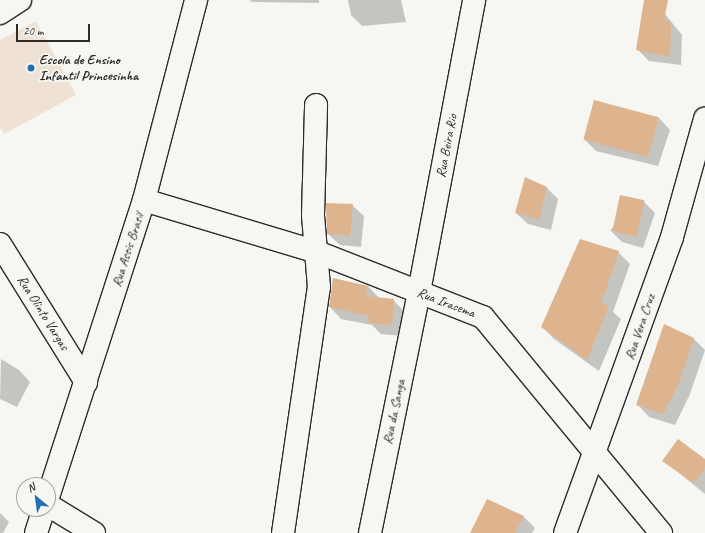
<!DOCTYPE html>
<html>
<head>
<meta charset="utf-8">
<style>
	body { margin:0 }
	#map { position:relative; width:705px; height:533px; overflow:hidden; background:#f6f6f2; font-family:Caveat,sans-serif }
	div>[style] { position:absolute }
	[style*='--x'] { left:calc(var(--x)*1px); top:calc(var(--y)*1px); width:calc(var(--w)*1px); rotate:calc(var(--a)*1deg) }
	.built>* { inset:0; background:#efe2d4 }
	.shadow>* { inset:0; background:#0003 }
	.building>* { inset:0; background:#deb48e; transform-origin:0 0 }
	.roads { filter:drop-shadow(1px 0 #2b2b2b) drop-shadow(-1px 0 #2b2b2b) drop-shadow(0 1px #2b2b2b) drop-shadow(0 -1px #2b2b2b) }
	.minor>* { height:22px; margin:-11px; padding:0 11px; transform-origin:11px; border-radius:11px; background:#f6f6f2 }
	.dots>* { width:11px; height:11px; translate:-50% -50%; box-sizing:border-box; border:2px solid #f6f6f2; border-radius:50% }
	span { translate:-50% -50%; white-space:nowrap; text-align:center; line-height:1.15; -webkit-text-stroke:3.5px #f6f6f2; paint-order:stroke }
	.poi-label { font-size:14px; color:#2b2b2b; font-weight:700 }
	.left { translate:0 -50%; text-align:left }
	.street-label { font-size:14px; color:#2b2b2b }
	.north { position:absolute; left:16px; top:477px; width:40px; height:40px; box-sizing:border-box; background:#f6f6f2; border:1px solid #a5a5a2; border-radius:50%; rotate:331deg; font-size:11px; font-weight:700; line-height:16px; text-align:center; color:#2b2b2b }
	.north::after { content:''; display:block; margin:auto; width:14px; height:18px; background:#1f6fb2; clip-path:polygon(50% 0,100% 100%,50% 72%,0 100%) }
	.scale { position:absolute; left:16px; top:24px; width:74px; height:18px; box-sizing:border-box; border:2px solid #2b2b2b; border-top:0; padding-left:5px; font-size:12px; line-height:14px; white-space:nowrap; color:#2b2b2b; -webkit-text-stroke:3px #f6f6f2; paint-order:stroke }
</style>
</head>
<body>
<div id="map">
	<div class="built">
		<i style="clip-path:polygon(36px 21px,76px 95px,4px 134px,0 127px,0 40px)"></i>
	</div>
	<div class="shadow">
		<i style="clip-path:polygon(249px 0,319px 0,319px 3px,252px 2px)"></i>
		<i style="clip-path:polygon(348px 0,401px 0,406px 22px,362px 26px,351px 15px)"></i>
		<i style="clip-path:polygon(665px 14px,682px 35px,681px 65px,649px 61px,637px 49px)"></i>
		<i style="clip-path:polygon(595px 101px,659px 118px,670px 130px,658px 166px,596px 151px,585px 140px)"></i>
		<i style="clip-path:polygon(546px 187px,558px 199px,551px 230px,528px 224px,516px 213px)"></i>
		<i style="clip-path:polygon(643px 201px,655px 213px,643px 248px,622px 242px,610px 230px)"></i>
		<i style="clip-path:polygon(352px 205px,364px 216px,361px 247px,340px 245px,328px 234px)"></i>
		<i style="clip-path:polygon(618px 252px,630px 264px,613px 312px,621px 319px,599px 371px,554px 339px,543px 327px)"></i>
		<i style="clip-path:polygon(333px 279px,368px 286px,380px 299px,393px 300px,405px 312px,403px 336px,381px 334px,372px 325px,341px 319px,330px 307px)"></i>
		<i style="clip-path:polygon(664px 326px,694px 339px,705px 350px,690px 394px,675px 425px,649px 417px,638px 405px)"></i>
		<i style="clip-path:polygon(1px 359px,19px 370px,30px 382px,17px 407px,0 399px)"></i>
		<i style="clip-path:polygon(705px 460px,705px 494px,664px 461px)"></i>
		<i style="clip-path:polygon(0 513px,9px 522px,3px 533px,0 533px)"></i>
		<i style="clip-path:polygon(523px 516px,535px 528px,532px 533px,472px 533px)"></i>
	</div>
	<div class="building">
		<i style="clip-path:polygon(644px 0,668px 0,664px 21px,671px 22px,670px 57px,636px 50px)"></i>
		<i style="left:594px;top:100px;width:67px;height:41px;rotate:15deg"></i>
		<i style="clip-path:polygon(525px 177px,547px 187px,539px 219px,515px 213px)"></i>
		<i style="left:620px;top:195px;width:25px;height:37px;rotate:12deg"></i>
		<i style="clip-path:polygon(326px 203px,353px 204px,350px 236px,327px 234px)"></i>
		<i style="clip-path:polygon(580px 239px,619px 251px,601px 303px,609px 306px,587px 360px,541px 327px)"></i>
		<i style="clip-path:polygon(333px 278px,368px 286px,366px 296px,394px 299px,392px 325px,368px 323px,369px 316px,329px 307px)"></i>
		<i style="clip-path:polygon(664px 324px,694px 338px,679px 383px,663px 414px,636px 405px)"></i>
		<i style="clip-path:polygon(678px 439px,705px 459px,705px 468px,694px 483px,662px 461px)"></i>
		<i style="clip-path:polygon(487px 499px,524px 516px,515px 533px,470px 533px)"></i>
	</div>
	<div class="roads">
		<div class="minor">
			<i style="--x:0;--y:13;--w:24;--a:-33"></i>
			<i style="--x:144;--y:200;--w:181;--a:16.7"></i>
			<i style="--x:317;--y:252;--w:178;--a:21.4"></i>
			<i style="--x:483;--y:317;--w:280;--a:50.5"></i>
			<i style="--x:0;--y:244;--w:163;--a:58.1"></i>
			<i style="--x:48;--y:497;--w:312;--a:-72.1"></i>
			<i style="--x:144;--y:200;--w:207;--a:-75.4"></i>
			<i style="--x:48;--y:505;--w:54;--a:31.3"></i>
			<i style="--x:36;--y:533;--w:25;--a:-72"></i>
			<i style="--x:283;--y:533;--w:249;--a:-81.7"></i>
			<i style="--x:319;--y:287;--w:72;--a:-94.8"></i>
			<i style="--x:313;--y:215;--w:110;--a:-88.4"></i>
			<i style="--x:370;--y:533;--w:246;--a:-78.5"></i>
			<i style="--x:419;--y:292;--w:297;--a:-79.3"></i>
			<i style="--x:565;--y:533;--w:315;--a:-70.1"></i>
			<i style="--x:672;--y:237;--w:123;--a:-74.4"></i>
		</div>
	</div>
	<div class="dots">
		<i style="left:31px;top:68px;background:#1f6fb2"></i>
	</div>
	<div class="poi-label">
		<span class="left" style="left:39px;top:68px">Escola de Ensino<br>Infantil Princesinha</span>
	</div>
	<div class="street-label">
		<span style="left:447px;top:146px;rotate:-79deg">Rua Beira Rio</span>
		<span style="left:128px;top:250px;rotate:-72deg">Rua Assis Brasil</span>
		<span style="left:446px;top:303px;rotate:21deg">Rua Iracema</span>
		<span style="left:43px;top:313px;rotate:58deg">Rua Olinto Vargas</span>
		<span style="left:640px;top:327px;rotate:-71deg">Rua Vera Cruz</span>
		<span style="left:394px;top:412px;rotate:-78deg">Rua da Sanga</span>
	</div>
	<div class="north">N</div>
	<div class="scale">20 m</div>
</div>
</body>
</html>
